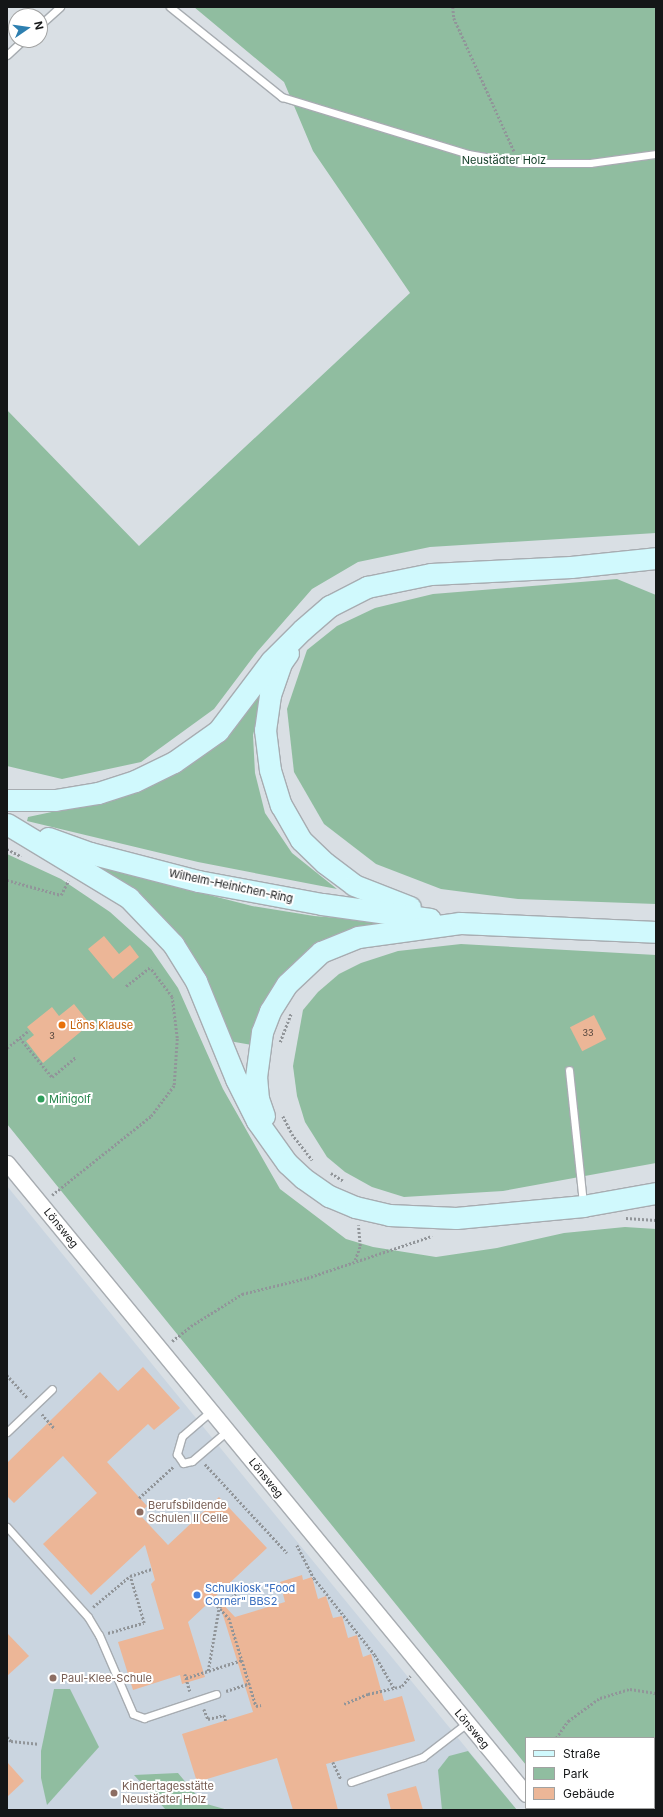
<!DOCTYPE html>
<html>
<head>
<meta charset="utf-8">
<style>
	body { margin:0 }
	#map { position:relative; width:663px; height:1817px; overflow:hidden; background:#d9dfe4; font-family:Inter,sans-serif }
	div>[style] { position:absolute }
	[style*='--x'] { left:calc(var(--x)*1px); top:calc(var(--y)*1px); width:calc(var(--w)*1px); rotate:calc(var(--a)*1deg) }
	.built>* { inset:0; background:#cad5e0 }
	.green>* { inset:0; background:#90bda0 }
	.building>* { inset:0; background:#ecb697; transform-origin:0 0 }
	.path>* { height:2.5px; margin-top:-1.25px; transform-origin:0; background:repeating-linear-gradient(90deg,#919599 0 2px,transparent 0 4px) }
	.roads { filter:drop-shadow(1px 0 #a7acb1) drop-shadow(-1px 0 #a7acb1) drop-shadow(0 1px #a7acb1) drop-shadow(0 -1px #a7acb1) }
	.service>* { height:7px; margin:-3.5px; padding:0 3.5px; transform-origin:3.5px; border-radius:3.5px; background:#fff }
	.minor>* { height:15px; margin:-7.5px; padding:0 7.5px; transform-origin:7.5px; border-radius:7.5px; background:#fff }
	.secondary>* { height:21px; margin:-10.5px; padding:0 10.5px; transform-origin:10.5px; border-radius:10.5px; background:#d0f9fd }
	.dots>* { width:11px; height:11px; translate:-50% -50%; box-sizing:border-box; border:2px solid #fff; border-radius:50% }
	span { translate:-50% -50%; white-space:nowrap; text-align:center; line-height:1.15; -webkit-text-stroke:4px #fff; paint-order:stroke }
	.number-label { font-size:9px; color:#4a3e37 }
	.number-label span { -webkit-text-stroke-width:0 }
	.park-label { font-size:11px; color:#16412a }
	.street-label { font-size:11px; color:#141617 }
	.food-label { font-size:11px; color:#c56008 }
	.left { translate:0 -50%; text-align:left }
	.leisure-label { font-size:11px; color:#27864d }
	.education-label { font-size:11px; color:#785e54 }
	.shop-label { font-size:11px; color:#366cbe }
	.frame { position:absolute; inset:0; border:8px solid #141617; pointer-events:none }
	.legend { position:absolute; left:525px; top:1737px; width:130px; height:72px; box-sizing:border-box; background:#fff; border:1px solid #a1a2a2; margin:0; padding:5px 7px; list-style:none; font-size:12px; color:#141617 }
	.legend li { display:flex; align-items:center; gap:8px; height:20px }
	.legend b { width:20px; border:1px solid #a1a2a2 }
	.north { position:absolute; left:8px; top:8px; width:40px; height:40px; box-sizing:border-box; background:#fff; border:1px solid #a1a2a2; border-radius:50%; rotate:77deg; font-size:11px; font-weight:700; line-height:16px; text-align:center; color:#141617 }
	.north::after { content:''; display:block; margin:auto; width:14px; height:18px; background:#2d7fb0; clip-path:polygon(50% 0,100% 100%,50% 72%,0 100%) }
</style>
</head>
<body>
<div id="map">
	<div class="built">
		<i style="clip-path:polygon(7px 1186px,231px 1461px,517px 1810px,7px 1810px)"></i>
	</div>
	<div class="green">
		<i style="clip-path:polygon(194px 7px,656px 7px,656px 533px,430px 547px,358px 562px,312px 589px,257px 652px,214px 709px,141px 762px,62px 779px,7px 766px,7px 410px,139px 546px,410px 293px,313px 151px,284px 82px)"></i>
		<i style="clip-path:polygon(617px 579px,656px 595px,656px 904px,518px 899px,441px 889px,376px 864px,324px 824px,294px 772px,287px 709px,307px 650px,337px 626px,375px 608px,433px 594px)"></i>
		<i style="clip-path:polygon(267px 682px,253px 735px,255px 773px,265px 813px,292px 853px,337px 889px,198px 862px,27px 821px,28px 817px,104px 801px,160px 782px,217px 746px)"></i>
		<i style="clip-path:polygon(7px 854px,61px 879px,110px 912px,151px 949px,178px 988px,223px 1089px,280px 1189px,346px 1239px,373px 1247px,436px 1257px,497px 1248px,564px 1233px,625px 1227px,656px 1229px,656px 1810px,564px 1810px,563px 1808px,654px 1808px,654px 1738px,526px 1738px,526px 1765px,7px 1124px)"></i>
		<i style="clip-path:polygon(92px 865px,252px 906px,314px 916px,386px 922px,338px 934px,317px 944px,252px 1045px,229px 1041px,213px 1002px)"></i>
		<i style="clip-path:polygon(461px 944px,656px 955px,656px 1163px,503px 1191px,404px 1197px,372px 1187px,345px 1172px,327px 1157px,305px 1122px,297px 1096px,293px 1066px,303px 1010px,318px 992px,339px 974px,361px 963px,398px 951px)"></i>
		<i style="clip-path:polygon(54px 1689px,70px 1689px,99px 1747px,47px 1805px,41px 1778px,41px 1751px)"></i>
		<i style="clip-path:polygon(468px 1751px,517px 1810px,442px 1810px,438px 1770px,449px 1756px)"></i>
		<i style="clip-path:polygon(178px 1773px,203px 1803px,228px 1810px,166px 1810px,134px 1775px)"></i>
	</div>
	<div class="building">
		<i style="clip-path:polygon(104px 936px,119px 954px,130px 945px,139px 957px,113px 979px,88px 949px)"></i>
		<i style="clip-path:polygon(74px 1004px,90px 1024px,43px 1063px,26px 1041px,34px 1035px,27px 1027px,52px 1007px,59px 1016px)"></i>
		<i style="left:594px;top:1015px;width:27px;height:27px;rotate:63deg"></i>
		<i style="clip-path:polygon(143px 1367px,180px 1408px,154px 1430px,148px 1424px,107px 1462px,147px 1506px,139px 1514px,168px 1545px,219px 1497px,267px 1548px,188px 1622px,205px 1677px,182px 1684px,180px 1675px,133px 1690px,118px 1642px,164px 1629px,151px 1584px,155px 1580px,145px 1545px,91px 1595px,43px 1544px,97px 1493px,63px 1456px,14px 1503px,7px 1496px,7px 1463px,100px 1372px,118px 1391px)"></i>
		<i style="clip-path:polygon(302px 1575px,303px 1580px,312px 1577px,318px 1599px,326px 1596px,333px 1618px,342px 1616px,348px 1638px,357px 1635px,363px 1657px,371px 1654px,384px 1701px,402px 1696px,415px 1741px,326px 1764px,338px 1810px,293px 1810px,277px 1758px,197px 1782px,182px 1734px,253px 1712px,218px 1599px,235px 1617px,285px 1602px,280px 1582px)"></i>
		<i style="clip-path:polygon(7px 1633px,29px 1656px,7px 1676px)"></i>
		<i style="clip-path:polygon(7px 1762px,24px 1781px,7px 1797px)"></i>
		<i style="clip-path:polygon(416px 1786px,423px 1810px,391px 1810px,387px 1794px)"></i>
	</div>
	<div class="path">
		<i style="--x:453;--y:7;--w:11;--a:85"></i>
		<i style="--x:454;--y:18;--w:146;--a:65.7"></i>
		<i style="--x:7;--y:849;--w:16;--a:27"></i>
		<i style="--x:7;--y:880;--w:56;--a:15.5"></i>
		<i style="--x:61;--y:895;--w:16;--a:-63"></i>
		<i style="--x:20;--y:1038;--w:50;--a:50.6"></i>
		<i style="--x:52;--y:1077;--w:31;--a:-40"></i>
		<i style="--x:280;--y:1042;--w:31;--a:-69"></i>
		<i style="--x:7;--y:1048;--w:28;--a:-39"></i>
		<i style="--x:283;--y:1116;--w:20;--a:63"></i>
		<i style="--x:292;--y:1134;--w:33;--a:52"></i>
		<i style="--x:331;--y:1173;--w:15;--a:32"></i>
		<i style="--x:52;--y:1195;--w:127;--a:-38.6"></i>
		<i style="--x:151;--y:1116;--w:39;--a:-53"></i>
		<i style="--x:174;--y:1085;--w:47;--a:-86.3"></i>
		<i style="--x:177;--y:1038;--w:41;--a:-97"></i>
		<i style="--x:172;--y:997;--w:36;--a:-127"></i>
		<i style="--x:150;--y:968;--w:31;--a:142"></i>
		<i style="--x:626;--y:1218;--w:30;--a:4"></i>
		<i style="--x:355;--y:1260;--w:15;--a:-70"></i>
		<i style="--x:360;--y:1246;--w:21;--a:-95"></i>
		<i style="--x:172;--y:1341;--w:28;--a:-38"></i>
		<i style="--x:194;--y:1324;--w:57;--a:-32"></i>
		<i style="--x:242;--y:1294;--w:67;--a:-13.8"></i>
		<i style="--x:307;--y:1278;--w:132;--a:-18.6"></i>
		<i style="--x:7;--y:1375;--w:31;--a:48"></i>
		<i style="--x:42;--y:1414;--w:20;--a:49"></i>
		<i style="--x:205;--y:1464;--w:121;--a:47.3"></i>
		<i style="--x:139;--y:1498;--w:46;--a:-42.4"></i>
		<i style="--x:297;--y:1545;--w:37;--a:63"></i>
		<i style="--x:314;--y:1578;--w:98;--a:51.6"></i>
		<i style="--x:375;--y:1655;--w:38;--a:60"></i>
		<i style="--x:212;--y:1600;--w:25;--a:47"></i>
		<i style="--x:229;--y:1618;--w:92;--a:72.9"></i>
		<i style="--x:256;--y:1706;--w:5;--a:-11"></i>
		<i style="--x:93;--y:1607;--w:48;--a:-40"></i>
		<i style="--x:130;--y:1576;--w:23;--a:-18"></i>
		<i style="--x:108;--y:1633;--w:37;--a:-16"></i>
		<i style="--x:144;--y:1623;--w:49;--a:-106.6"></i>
		<i style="--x:208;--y:1671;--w:65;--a:-80.2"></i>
		<i style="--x:219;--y:1607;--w:21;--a:-37"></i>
		<i style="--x:185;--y:1674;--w:18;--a:74"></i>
		<i style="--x:186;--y:1678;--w:59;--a:-17.8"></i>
		<i style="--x:226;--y:1691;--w:25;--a:-18"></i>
		<i style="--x:344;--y:1704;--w:26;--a:-23"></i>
		<i style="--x:368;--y:1694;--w:35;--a:-13"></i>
		<i style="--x:402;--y:1686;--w:13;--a:-51"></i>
		<i style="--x:204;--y:1709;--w:11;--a:68"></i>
		<i style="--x:208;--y:1719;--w:16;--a:-14"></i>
		<i style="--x:224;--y:1715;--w:6;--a:72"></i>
		<i style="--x:7;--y:1737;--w:6;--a:45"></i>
		<i style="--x:11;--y:1741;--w:27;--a:6"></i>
		<i style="--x:556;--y:1738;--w:21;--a:-55"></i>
		<i style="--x:568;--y:1721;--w:39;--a:-36"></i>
		<i style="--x:600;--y:1698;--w:31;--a:-17"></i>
		<i style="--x:630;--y:1689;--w:26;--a:9"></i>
		<i style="--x:333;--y:1762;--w:19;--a:65"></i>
	</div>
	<div class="roads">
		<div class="service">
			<i style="--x:170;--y:7;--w:144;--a:38.8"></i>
			<i style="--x:282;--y:97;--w:195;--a:17"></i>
			<i style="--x:468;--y:154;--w:53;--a:9.8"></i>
			<i style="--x:520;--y:163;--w:70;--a:0"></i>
			<i style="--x:590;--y:163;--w:67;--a:-7.8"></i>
			<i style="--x:40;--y:25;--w:27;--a:-42"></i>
			<i style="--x:7;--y:55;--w:22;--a:-43"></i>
			<i style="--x:569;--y:1070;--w:135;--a:84"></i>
			<i style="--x:211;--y:1411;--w:38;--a:139"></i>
			<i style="--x:182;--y:1436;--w:19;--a:106"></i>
			<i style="--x:177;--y:1454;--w:11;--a:56"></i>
			<i style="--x:183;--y:1463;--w:9;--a:-13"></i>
			<i style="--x:192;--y:1461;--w:46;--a:-40.6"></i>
			<i style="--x:7;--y:1432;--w:62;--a:-43.7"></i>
			<i style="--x:7;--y:1527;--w:121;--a:48"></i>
			<i style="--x:88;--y:1617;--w:21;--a:59"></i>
			<i style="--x:99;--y:1635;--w:86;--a:66.7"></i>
			<i style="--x:133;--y:1714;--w:12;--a:20"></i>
			<i style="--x:144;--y:1718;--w:76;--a:-18.4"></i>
			<i style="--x:351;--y:1782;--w:76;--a:-19.1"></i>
			<i style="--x:423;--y:1757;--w:56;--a:-37.7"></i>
		</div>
		<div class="minor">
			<i style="--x:7;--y:1163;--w:817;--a:50.56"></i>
			<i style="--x:538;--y:1808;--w:2;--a:63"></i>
		</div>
		<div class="secondary">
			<i style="--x:288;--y:653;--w:12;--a:125"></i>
			<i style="--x:281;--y:663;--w:34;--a:109"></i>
			<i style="--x:270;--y:695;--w:35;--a:98"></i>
			<i style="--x:265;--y:730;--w:40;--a:82.9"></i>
			<i style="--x:270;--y:770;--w:37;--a:73"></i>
			<i style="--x:281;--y:805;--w:40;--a:60.3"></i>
			<i style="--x:301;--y:840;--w:33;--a:44"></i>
			<i style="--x:325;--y:863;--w:36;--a:37"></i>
			<i style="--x:354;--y:885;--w:60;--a:21.4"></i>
			<i style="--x:7;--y:800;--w:48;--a:0"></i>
			<i style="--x:55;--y:800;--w:44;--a:-9.2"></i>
			<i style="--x:98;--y:793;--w:39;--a:-18"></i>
			<i style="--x:135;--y:781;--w:43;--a:-26"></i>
			<i style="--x:174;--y:762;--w:54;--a:-35.2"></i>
			<i style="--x:218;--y:731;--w:88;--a:-52.9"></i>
			<i style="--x:271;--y:661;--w:44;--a:-45"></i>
			<i style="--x:302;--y:630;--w:37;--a:-41"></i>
			<i style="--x:330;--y:606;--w:42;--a:-27.2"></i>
			<i style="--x:367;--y:587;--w:65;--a:-11.5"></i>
			<i style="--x:431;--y:574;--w:140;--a:-2.9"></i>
			<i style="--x:571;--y:567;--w:85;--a:-6"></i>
			<i style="--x:7;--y:824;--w:143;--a:31.2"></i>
			<i style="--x:129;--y:898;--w:64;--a:46.3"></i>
			<i style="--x:173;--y:944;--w:44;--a:58.1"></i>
			<i style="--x:196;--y:981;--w:106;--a:67.8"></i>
			<i style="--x:236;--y:1079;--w:47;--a:63.4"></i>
			<i style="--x:257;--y:1121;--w:52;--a:54.5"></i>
			<i style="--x:287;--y:1163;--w:22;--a:43"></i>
			<i style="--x:303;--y:1178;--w:32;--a:35"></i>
			<i style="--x:329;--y:1196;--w:28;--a:23"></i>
			<i style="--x:355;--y:1207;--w:35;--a:13"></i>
			<i style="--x:389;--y:1215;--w:67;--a:2.6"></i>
			<i style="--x:456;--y:1218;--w:128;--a:-5.4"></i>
			<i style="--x:583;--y:1206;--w:74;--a:-10.1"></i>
			<i style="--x:48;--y:838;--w:45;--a:19.7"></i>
			<i style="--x:90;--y:853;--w:112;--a:14.5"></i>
			<i style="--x:198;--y:881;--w:126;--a:10.5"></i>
			<i style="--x:322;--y:904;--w:109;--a:7.9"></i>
			<i style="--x:264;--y:1116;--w:18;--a:-109"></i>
			<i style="--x:258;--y:1099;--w:22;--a:-95"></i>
			<i style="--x:256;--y:1077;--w:45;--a:-82.4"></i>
			<i style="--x:262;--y:1032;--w:22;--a:-69"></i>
			<i style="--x:270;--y:1011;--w:32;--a:-58"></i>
			<i style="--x:287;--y:984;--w:47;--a:-43.3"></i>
			<i style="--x:321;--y:952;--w:40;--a:-22"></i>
			<i style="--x:358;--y:937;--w:103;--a:-7.8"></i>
			<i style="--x:460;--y:923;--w:196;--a:2.6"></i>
		</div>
	</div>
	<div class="dots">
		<i style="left:62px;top:1025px;background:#e8710a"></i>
		<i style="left:41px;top:1099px;background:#2e9e5b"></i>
		<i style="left:140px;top:1512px;background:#8d6e63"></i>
		<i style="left:197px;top:1595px;background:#3f7fe0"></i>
		<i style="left:53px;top:1678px;background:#8d6e63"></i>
		<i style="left:114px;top:1793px;background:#8d6e63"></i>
	</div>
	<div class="number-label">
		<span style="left:588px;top:1033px">33</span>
		<span style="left:52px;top:1036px">3</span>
	</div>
	<div class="park-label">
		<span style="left:504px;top:160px">Neustädter Holz</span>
	</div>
	<div class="street-label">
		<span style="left:231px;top:886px;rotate:12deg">Wilhelm-Heinichen-Ring</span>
		<span style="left:61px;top:1228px;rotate:51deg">Lönsweg</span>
		<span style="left:266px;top:1478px;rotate:51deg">Lönsweg</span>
		<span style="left:472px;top:1729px;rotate:50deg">Lönsweg</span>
	</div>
	<div class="food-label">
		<span class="left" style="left:70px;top:1025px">Löns Klause</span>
	</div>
	<div class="leisure-label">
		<span class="left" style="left:49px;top:1099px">Minigolf</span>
	</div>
	<div class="education-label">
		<span class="left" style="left:148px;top:1512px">Berufsbildende<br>Schulen II Celle</span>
		<span class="left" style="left:61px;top:1678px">Paul-Klee-Schule</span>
		<span class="left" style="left:122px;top:1793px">Kindertagesstätte<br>Neustädter Holz</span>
	</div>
	<div class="shop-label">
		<span class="left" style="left:205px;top:1595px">Schulkiosk "Food<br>Corner" BBS2</span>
	</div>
	<div class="frame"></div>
	<ul class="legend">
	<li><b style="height:5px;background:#d0f9fd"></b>Straße</li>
	<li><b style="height:11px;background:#90bda0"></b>Park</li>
	<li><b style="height:11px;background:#ecb697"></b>Gebäude</li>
	</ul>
	<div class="north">N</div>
</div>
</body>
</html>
